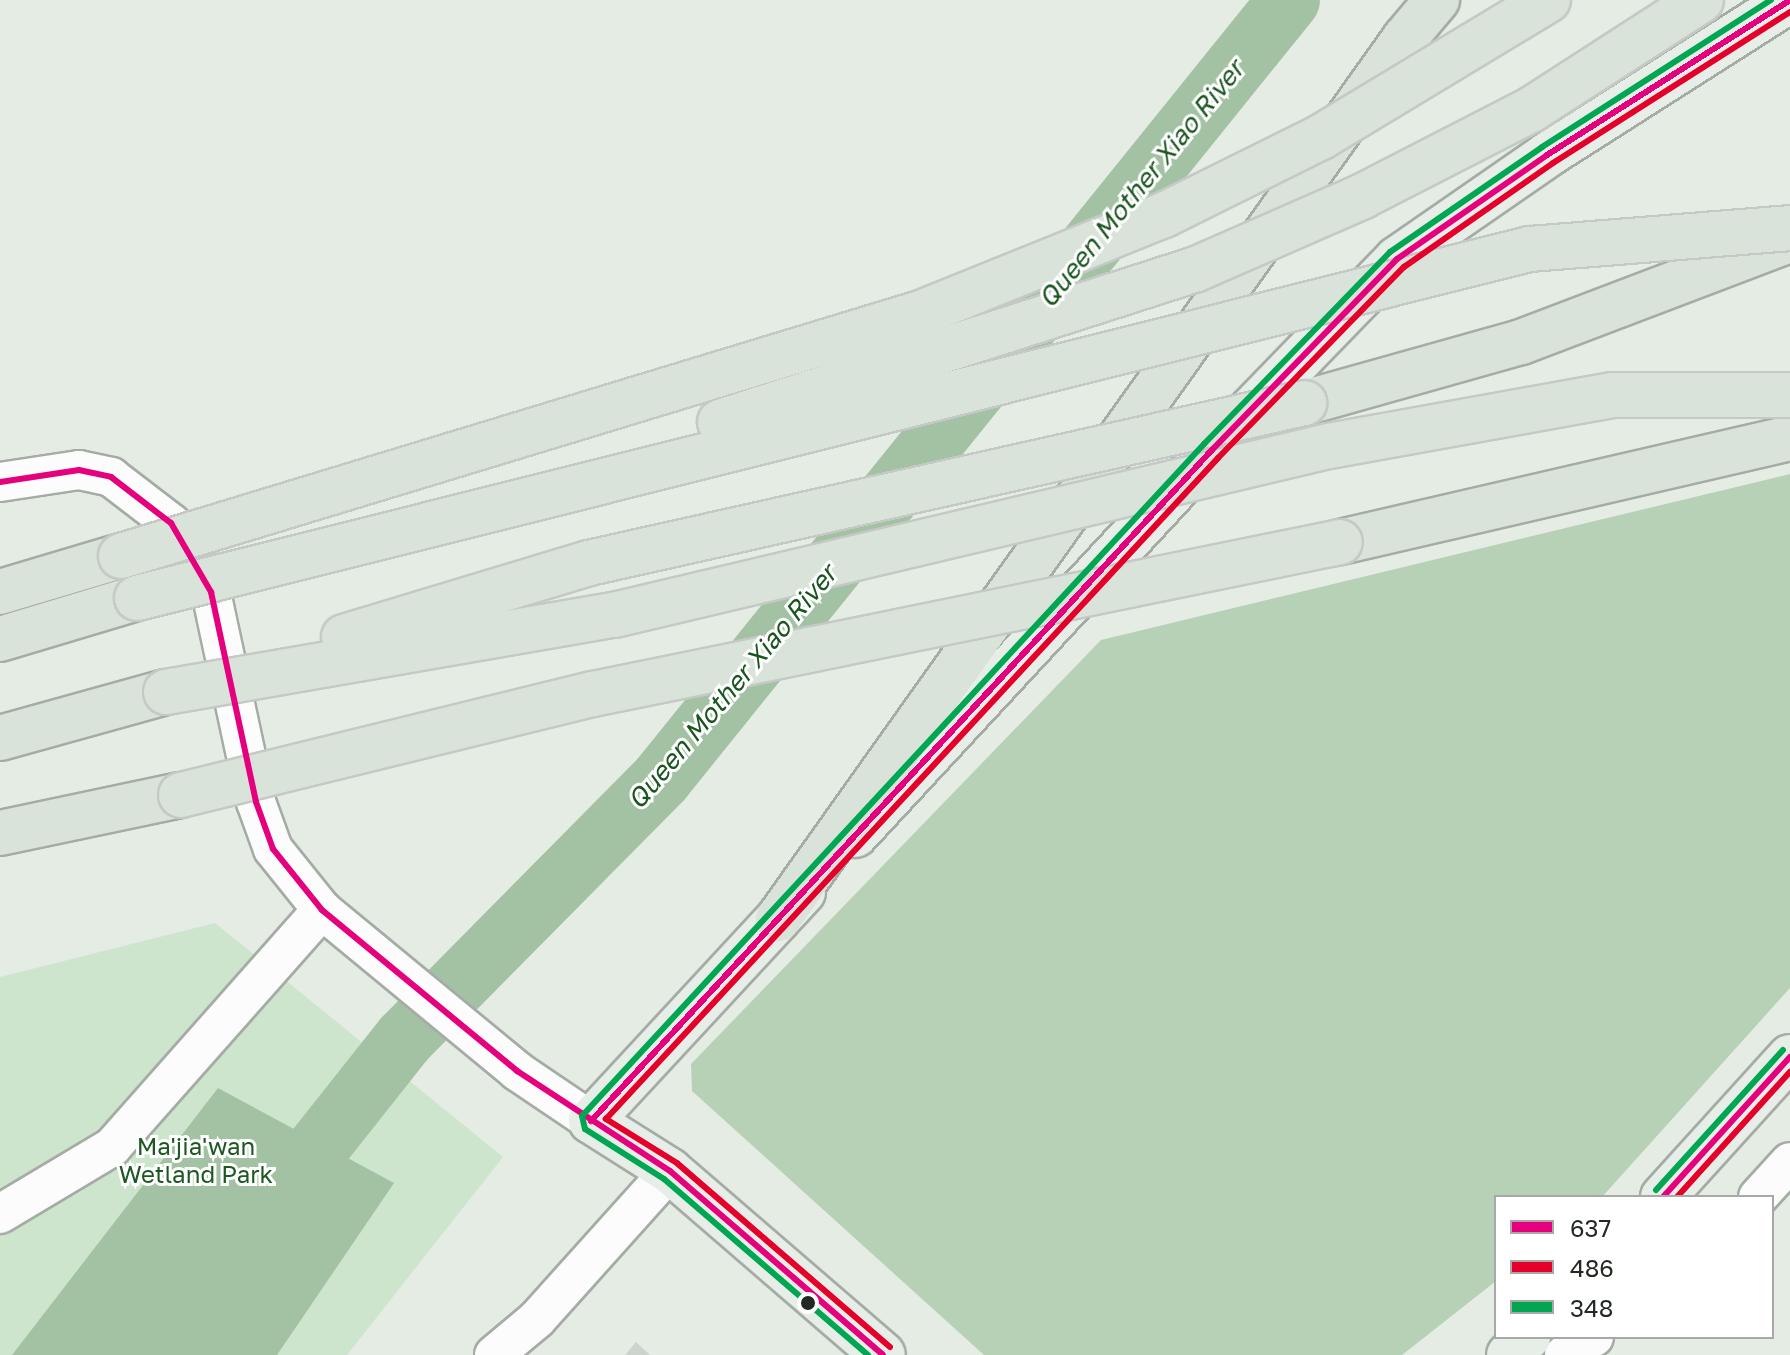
<!DOCTYPE html>
<html>
<head>
<meta charset="utf-8">
<style>
	body { margin:0 }
	#map { position:relative; width:1790px; height:1355px; overflow:hidden; background:#e4ece4; font-family:"Golos Text",sans-serif }
	div>[style] { position:absolute }
	[style*='--x'] { left:calc(var(--x)*1px); top:calc(var(--y)*1px); width:calc(var(--w)*1px); rotate:calc(var(--a)*1deg) }
	.green>* { inset:0; background:#cce5cc }
	.forest>* { inset:0; background:#b7d1b7 }
	.water>* { inset:0; background:#a3c2a3 }
	.river>* { height:62px; margin:-31px; padding:0 31px; transform-origin:31px; border-radius:31px; background:#a3c2a3 }
	.building>* { inset:0; background:#cdd3cd }
	.roads { filter:drop-shadow(2px 0 #a5aba5) drop-shadow(-2px 0 #a5aba5) drop-shadow(0 2px #a5aba5) drop-shadow(0 -2px #a5aba5) }
	.minor>* { height:38px; margin:-19px; padding:0 19px; transform-origin:19px; border-radius:19px; background:#fbfcfb }
	.major>* { height:44px; margin:-22px; padding:0 22px; transform-origin:22px; border-radius:22px; background:#e7ede7 }
	.highway>* { height:44px; margin:-22px; padding:0 22px; transform-origin:22px; border-radius:22px; background:#d9e3da }
	.bridges { filter:drop-shadow(2px 0 #c5c9c5) drop-shadow(-2px 0 #c5c9c5) drop-shadow(0 2px #c5c9c5) drop-shadow(0 -2px #c5c9c5) }
	.highway-bridge>* { height:44px; margin:-22px; padding:0 22px; transform-origin:22px; border-radius:22px; background:#d9e3da }
	.bus-1>* { height:6px; margin:-3px; padding:0 3px; transform-origin:3px; border-radius:3px; background:#e5007d }
	.bus-2>* { height:6px; margin:-3px; padding:0 3px; transform-origin:3px; border-radius:3px; background:#e4002b }
	.bus-3>* { height:6px; margin:-3px; padding:0 3px; transform-origin:3px; border-radius:3px; background:#00a651 }
	.dots>* { width:22px; height:22px; translate:-50% -50%; box-sizing:border-box; border:4px solid #fff; border-radius:50% }
	span { translate:-50% -50%; white-space:nowrap; text-align:center; line-height:1.15; -webkit-text-stroke:6px #fff; paint-order:stroke }
	.park-label { font-size:24px; color:#1d5722 }
	.water-label { font-size:26px; color:#1a5520; font-style:italic }
	.legend { position:absolute; left:1494px; top:1195px; width:280px; height:144px; box-sizing:border-box; background:#fff; border:2px solid #a7a9a7; margin:0; padding:10px 14px; list-style:none; font-size:24px; color:#222822 }
	.legend li { display:flex; align-items:center; gap:16px; height:40px }
	.legend b { width:40px; border:2px solid #a7a9a7 }
</style>
</head>
<body>
<div id="map">
	<div class="green">
		<i style="clip-path:polygon(215px 923px,503px 1157px,347px 1355px,0 1355px,0 977px)"></i>
	</div>
	<div class="forest">
		<i style="clip-path:polygon(1790px 474px,1790px 988px,1602px 1197px,1496px 1197px,1496px 1281px,1402px 1355px,984px 1355px,692px 1091px,691px 1064px,1101px 640px)"></i>
	</div>
	<div class="water">
		<i style="clip-path:polygon(218px 1088px,394px 1183px,277px 1355px,12px 1355px)"></i>
	</div>
	<div class="river">
		<i style="--x:267;--y:1212;--w:221;--a:-51.6"></i>
		<i style="--x:404;--y:1039;--w:367;--a:-45.3"></i>
		<i style="--x:662;--y:778;--w:999;--a:-51.13"></i>
	</div>
	<div class="building">
		<i style="clip-path:polygon(636px 1342px,650px 1355px,625px 1355px)"></i>
	</div>
	<div class="roads">
		<div class="minor">
			<i style="--x:0;--y:482;--w:80;--a:-8.6"></i>
			<i style="--x:79;--y:470;--w:33;--a:12"></i>
			<i style="--x:111;--y:477;--w:76;--a:37.5"></i>
			<i style="--x:171;--y:523;--w:80;--a:59.9"></i>
			<i style="--x:211;--y:592;--w:215;--a:77.9"></i>
			<i style="--x:256;--y:802;--w:50;--a:70.1"></i>
			<i style="--x:273;--y:849;--w:78;--a:51.2"></i>
			<i style="--x:322;--y:910;--w:253;--a:39.5"></i>
			<i style="--x:517;--y:1071;--w:89;--a:34"></i>
			<i style="--x:1758;--y:1197;--w:47;--a:-47.6"></i>
			<i style="--x:0;--y:1214;--w:131;--a:-30.9"></i>
			<i style="--x:112;--y:1147;--w:317;--a:-48.5"></i>
			<i style="--x:494;--y:1355;--w:56;--a:-39.9"></i>
			<i style="--x:537;--y:1319;--w:199;--a:-48.1"></i>
			<i style="--x:1564;--y:1355;--w:35;--a:-31"></i>
		</div>
		<div class="major">
			<i style="--x:855;--y:835;--w:524;--a:-47.17"></i>
			<i style="--x:1211;--y:451;--w:267;--a:-45.9"></i>
			<i style="--x:1397;--y:259;--w:183;--a:-34.7"></i>
			<i style="--x:1547;--y:155;--w:288;--a:-32.5"></i>
			<i style="--x:803;--y:892;--w:312;--a:132.8"></i>
			<i style="--x:591;--y:1121;--w:93;--a:32.3"></i>
			<i style="--x:670;--y:1171;--w:281;--a:40.8"></i>
			<i style="--x:1663;--y:1197;--w:189;--a:-47.8"></i>
			<i style="--x:1509;--y:1355;--w:26;--a:-43"></i>
		</div>
		<div class="highway">
			<i style="--x:1304;--y:403;--w:225;--a:-15.7"></i>
			<i style="--x:1521;--y:342;--w:288;--a:-20.8"></i>
			<i style="--x:1340;--y:542;--w:462;--a:-13"></i>
			<i style="--x:0;--y:592;--w:126;--a:-16.6"></i>
			<i style="--x:0;--y:639;--w:143;--a:-16.7"></i>
			<i style="--x:0;--y:738;--w:172;--a:-15.5"></i>
			<i style="--x:0;--y:833;--w:185;--a:-11.9"></i>
			<i style="--x:778;--y:919;--w:1081;--a:-54.56"></i>
			<i style="--x:1405;--y:38;--w:50;--a:-49.9"></i>
		</div>
	</div>
	<div class="bridges">
		<div class="highway-bridge">
			<i style="--x:720;--y:422;--w:498;--a:-17.8"></i>
			<i style="--x:1194;--y:270;--w:184;--a:-23.6"></i>
			<i style="--x:1363;--y:196;--w:190;--a:-27.2"></i>
			<i style="--x:1532;--y:109;--w:201;--a:-32.8"></i>
			<i style="--x:121;--y:556;--w:836;--a:-16.9"></i>
			<i style="--x:921;--y:313;--w:262;--a:-22"></i>
			<i style="--x:1164;--y:215;--w:175;--a:-26.4"></i>
			<i style="--x:1321;--y:137;--w:265;--a:-31.1"></i>
			<i style="--x:137;--y:598;--w:1436;--a:-14.07"></i>
			<i style="--x:1530;--y:249;--w:261;--a:-4.6"></i>
			<i style="--x:344;--y:637;--w:256;--a:-16.8"></i>
			<i style="--x:589;--y:563;--w:733;--a:-12.61"></i>
			<i style="--x:166;--y:692;--w:455;--a:-9.8"></i>
			<i style="--x:614;--y:615;--w:735;--a:-13.3"></i>
			<i style="--x:1329;--y:446;--w:288;--a:-10.2"></i>
			<i style="--x:1612;--y:395;--w:178;--a:0"></i>
			<i style="--x:181;--y:795;--w:424;--a:-13.8"></i>
			<i style="--x:593;--y:694;--w:762;--a:-11.5"></i>
		</div>
	</div>
	<div class="bus-1">
		<i style="--x:0;--y:482;--w:80;--a:-8.6"></i>
		<i style="--x:79;--y:470;--w:33;--a:12"></i>
		<i style="--x:111;--y:477;--w:76;--a:37.5"></i>
		<i style="--x:171;--y:523;--w:80;--a:59.9"></i>
		<i style="--x:211;--y:592;--w:215;--a:77.9"></i>
		<i style="--x:256;--y:802;--w:50;--a:70.1"></i>
		<i style="--x:273;--y:849;--w:78;--a:51.2"></i>
		<i style="--x:322;--y:910;--w:253;--a:39.5"></i>
		<i style="--x:517;--y:1071;--w:183;--a:33.2"></i>
		<i style="--x:670;--y:1171;--w:281;--a:40.8"></i>
		<i style="--x:591;--y:1121;--w:913;--a:-47.22"></i>
		<i style="--x:1211;--y:451;--w:267;--a:-45.9"></i>
		<i style="--x:1397;--y:259;--w:183;--a:-34.7"></i>
		<i style="--x:1547;--y:155;--w:288;--a:-32.5"></i>
		<i style="--x:1663;--y:1197;--w:189;--a:-47.8"></i>
	</div>
	<div class="bus-2">
		<i style="--x:1677;--y:1197;--w:169;--a:-47.9"></i>
		<i style="--x:890;--y:1347;--w:281;--a:-139.2"></i>
		<i style="--x:677;--y:1163;--w:84;--a:-148.2"></i>
		<i style="--x:606;--y:1119;--w:901;--a:-47.2"></i>
		<i style="--x:1218;--y:458;--w:267;--a:-45.8"></i>
		<i style="--x:1404;--y:267;--w:182;--a:-34.9"></i>
		<i style="--x:1553;--y:163;--w:281;--a:-32.5"></i>
	</div>
	<div class="bus-3">
		<i style="--x:1656;--y:1190;--w:189;--a:-47.8"></i>
		<i style="--x:868;--y:1355;--w:269;--a:-139.2"></i>
		<i style="--x:664;--y:1179;--w:93;--a:-147.7"></i>
		<i style="--x:585;--y:1129;--w:13;--a:-103"></i>
		<i style="--x:582;--y:1116;--w:916;--a:-47.21"></i>
		<i style="--x:1204;--y:444;--w:267;--a:-45.9"></i>
		<i style="--x:1390;--y:252;--w:185;--a:-34.6"></i>
		<i style="--x:1542;--y:147;--w:272;--a:-32.7"></i>
	</div>
	<div class="dots">
		<i style="left:808px;top:1303px;background:#222822"></i>
	</div>
	<div class="park-label">
		<span style="left:196px;top:1160px">Ma'jia'wan<br>Wetland Park</span>
	</div>
	<div class="water-label">
		<span style="left:1141px;top:184px;rotate:-51deg">Queen Mother Xiao River</span>
		<span style="left:732px;top:687px;rotate:-50deg">Queen Mother Xiao River</span>
	</div>
	<ul class="legend">
	<li><b style="height:10px;background:#e5007d"></b>637</li>
	<li><b style="height:10px;background:#e4002b"></b>486</li>
	<li><b style="height:10px;background:#00a651"></b>348</li>
	</ul>
</div>
</body>
</html>
